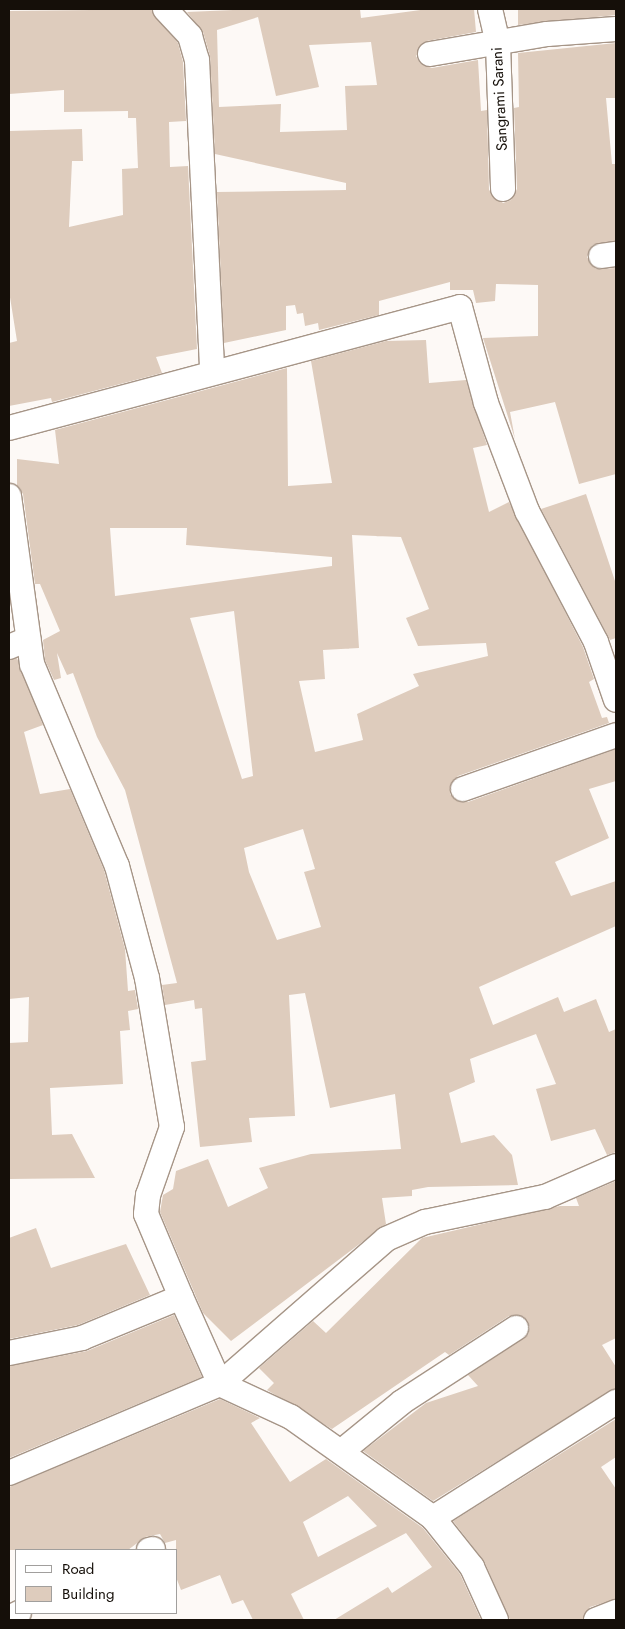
<!DOCTYPE html>
<html>
<head>
<meta charset="utf-8">
<style>
	body { margin:0 }
	#map { position:relative; width:625px; height:1629px; overflow:hidden; background:#fdf9f6; font-family:Jost,sans-serif }
	div>[style] { position:absolute }
	[style*='--x'] { left:calc(var(--x)*1px); top:calc(var(--y)*1px); width:calc(var(--w)*1px); rotate:calc(var(--a)*1deg) }
	.building>* { inset:0; background:#deccbd }
	.roads { filter:drop-shadow(1px 0 #a69587) drop-shadow(-1px 0 #a69587) drop-shadow(0 1px #a69587) drop-shadow(0 -1px #a69587) }
	.minor>* { height:24px; margin:-12px; padding:0 12px; transform-origin:12px; border-radius:12px; background:#fff }
	span { translate:-50% -50%; white-space:nowrap; text-align:center; line-height:1.15; -webkit-text-stroke:5px #fff; paint-order:stroke }
	.street-label { font-size:15px; color:#150f09 }
	.frame { position:absolute; inset:0; border:10px solid #150f09; pointer-events:none }
	.legend { position:absolute; left:15px; top:1549px; width:162px; height:65px; box-sizing:border-box; background:#fff; border:1px solid #a19f9d; margin:0; padding:6px 9px; list-style:none; font-size:15px; color:#150f09 }
	.legend li { display:flex; align-items:center; gap:10px; height:25px }
	.legend b { width:25px; border:1px solid #a19f9d }
</style>
</head>
<body>
<div id="map">
	<div class="building">
		<i style="clip-path:polygon(evenodd,256px 9px,360px 9px,361px 18px,428px 9px,474px 9px,476px 32px,427px 41px,416px 56px,420px 63px,432px 68px,478px 60px,481px 111px,487px 110px,489px 190px,503px 203px,511px 200px,517px 189px,514px 108px,519px 107px,518px 53px,616px 43px,616px 98px,606px 98px,612px 164px,616px 164px,616px 241px,593px 245px,587px 257px,596px 269px,616px 268px,616px 474px,579px 484px,555px 402px,510px 412px,515px 439px,483px 338px,538px 336px,538px 285px,496px 284px,495px 301px,476px 303px,473px 290px,450px 290px,450px 282px,379px 301px,379px 315px,319px 330px,318px 323px,305px 326px,303px 313px,297px 314px,295px 305px,286px 306px,286px 330px,224px 343px,217px 192px,346px 190px,346px 183px,215px 154px,210px 56px,203px 32px,187px 12px,256px 9px,258px 17px,276px 96px,319px 87px,309px 45px,371px 42px,377px 85px,345px 86px,347px 130px,280px 132px,281px 104px,219px 107px,217px 30px,258px 17px)"></i>
		<i style="clip-path:polygon(518px 9px,616px 9px,616px 15px,518px 25px)"></i>
		<i style="clip-path:polygon(91px 10px,152px 10px,178px 43px,183px 62px,186px 121px,169px 122px,170px 167px,188px 166px,197px 349px,156px 357px,162px 373px,52px 402px,51px 398px,9px 406px,9px 343px,17px 341px,9px 291px,9px 131px,82px 129px,83px 161px,72px 161px,69px 227px,123px 215px,122px 169px,138px 168px,136px 118px,128px 118px,128px 111px,64px 112px,64px 90px,9px 94px,9px 11px)"></i>
		<i style="clip-path:polygon(evenodd,426px 340px,429px 383px,466px 380px,487px 445px,473px 448px,489px 512px,509px 502px,583px 647px,594px 679px,589px 682px,602px 718px,607px 717px,609px 723px,458px 776px,450px 786px,450px 794px,460px 802px,468px 802px,616px 749px,616px 781px,589px 789px,609px 838px,555px 862px,571px 896px,616px 881px,616px 926px,479px 987px,493px 1025px,558px 997px,564px 1012px,596px 999px,609px 1032px,616px 1029px,616px 1152px,607px 1155px,595px 1129px,551px 1141px,536px 1089px,556px 1084px,536px 1034px,470px 1059px,475px 1082px,449px 1093px,461px 1143px,494px 1135px,512px 1155px,518px 1185px,428px 1187px,412px 1190px,412px 1196px,382px 1198px,386px 1224px,231px 1341px,203px 1313px,160px 1212px,163px 1195px,173px 1189px,176px 1171px,208px 1159px,228px 1207px,268px 1188px,259px 1168px,311px 1154px,401px 1149px,395px 1094px,330px 1108px,305px 993px,289px 995px,295px 1116px,249px 1118px,252px 1142px,200px 1147px,191px 1062px,206px 1060px,202px 1008px,195px 1009px,194px 1000px,165px 1005px,162px 985px,177px 983px,125px 790px,97px 737px,73px 673px,67px 675px,57px 653px,61px 678px,54px 680px,45px 660px,43px 640px,60px 631px,40px 584px,35px 584px,23px 494px,17px 486px,17px 459px,59px 464px,55px 430px,287px 368px,288px 486px,332px 483px,311px 361px,386px 341px,426px 340px,110px 528px,187px 528px,186px 545px,332px 557px,332px 566px,115px 596px,110px 528px,426px 340px,352px 535px,401px 537px,429px 609px,406px 618px,418px 646px,486px 643px,488px 656px,413px 674px,419px 686px,357px 714px,363px 740px,315px 752px,299px 681px,325px 679px,323px 650px,359px 648px,352px 535px,426px 340px,234px 611px,253px 776px,242px 779px,190px 618px,234px 611px,426px 340px,303px 829px,315px 869px,304px 872px,321px 927px,277px 940px,249px 872px,244px 848px,303px 829px)"></i>
		<i style="clip-path:polygon(586px 494px,616px 584px,616px 638px,610px 640px,541px 509px)"></i>
		<i style="clip-path:polygon(17px 658px,43px 725px,24px 732px,40px 794px,70px 789px,104px 870px,125px 949px,128px 991px,135px 990px,138px 1009px,128px 1011px,130px 1030px,120px 1031px,123px 1084px,50px 1088px,52px 1135px,72px 1134px,95px 1178px,9px 1179px,9px 1043px,28px 1042px,29px 997px,9px 999px,9px 660px)"></i>
		<i style="clip-path:polygon(616px 1181px,616px 1338px,602px 1345px,616px 1367px,616px 1388px,433px 1501px,363px 1451px,426px 1403px,478px 1386px,468px 1375px,528px 1335px,530px 1327px,523px 1316px,509px 1316px,449px 1355px,445px 1352px,332px 1429px,267px 1390px,274px 1383px,259px 1368px,313px 1321px,326px 1333px,422px 1238px,560px 1206px,579px 1206px,576px 1198px)"></i>
		<i style="clip-path:polygon(36px 1228px,51px 1268px,126px 1244px,150px 1295px,78px 1325px,9px 1339px,9px 1238px)"></i>
		<i style="clip-path:polygon(174px 1315px,202px 1377px,9px 1458px,9px 1366px,87px 1351px)"></i>
		<i style="clip-path:polygon(evenodd,220px 1399px,260px 1418px,251px 1423px,290px 1482px,326px 1459px,423px 1528px,460px 1574px,481px 1620px,334px 1620px,388px 1587px,392px 1593px,432px 1567px,406px 1533px,291px 1594px,304px 1620px,253px 1620px,243px 1600px,232px 1604px,220px 1575px,181px 1590px,176px 1577px,176px 1540px,165px 1543px,160px 1534px,145px 1537px,128px 1550px,9px 1550px,9px 1487px,220px 1399px,348px 1496px,377px 1526px,318px 1557px,303px 1522px,348px 1496px)"></i>
		<i style="clip-path:polygon(616px 1419px,616px 1457px,601px 1467px,616px 1489px,616px 1599px,590px 1607px,583px 1620px,510px 1620px,484px 1561px,453px 1521px)"></i>
	</div>
	<div class="roads">
		<div class="minor">
			<i style="--x:165;--y:9;--w:37;--a:47"></i>
			<i style="--x:190;--y:36;--w:25;--a:74"></i>
			<i style="--x:197;--y:60;--w:312;--a:87.2"></i>
			<i style="--x:490;--y:9;--w:36;--a:77"></i>
			<i style="--x:498;--y:44;--w:145;--a:88"></i>
			<i style="--x:430;--y:54;--w:119;--a:-9.7"></i>
			<i style="--x:547;--y:34;--w:69;--a:-4.1"></i>
			<i style="--x:601;--y:256;--w:15;--a:-8"></i>
			<i style="--x:9;--y:428;--w:467;--a:-15"></i>
			<i style="--x:460;--y:307;--w:99;--a:74.8"></i>
			<i style="--x:486;--y:403;--w:116;--a:69.2"></i>
			<i style="--x:527;--y:511;--w:148;--a:62.2"></i>
			<i style="--x:596;--y:642;--w:61;--a:71"></i>
			<i style="--x:9;--y:496;--w:170;--a:82.2"></i>
			<i style="--x:32;--y:664;--w:219;--a:67.2"></i>
			<i style="--x:117;--y:866;--w:116;--a:75"></i>
			<i style="--x:147;--y:978;--w:151;--a:80.5"></i>
			<i style="--x:172;--y:1127;--w:72;--a:109.4"></i>
			<i style="--x:148;--y:1195;--w:19;--a:96"></i>
			<i style="--x:146;--y:1214;--w:90;--a:67.1"></i>
			<i style="--x:181;--y:1297;--w:95;--a:65.9"></i>
			<i style="--x:220;--y:1384;--w:78;--a:24.9"></i>
			<i style="--x:291;--y:1417;--w:174;--a:35.4"></i>
			<i style="--x:433;--y:1518;--w:63;--a:51.5"></i>
			<i style="--x:472;--y:1567;--w:58;--a:65.6"></i>
			<i style="--x:9;--y:647;--w:21;--a:-23"></i>
			<i style="--x:463;--y:789;--w:162;--a:-19.4"></i>
			<i style="--x:9;--y:1353;--w:75;--a:-11.6"></i>
			<i style="--x:82;--y:1338;--w:107;--a:-22.5"></i>
			<i style="--x:342;--y:1451;--w:77;--a:-39.2"></i>
			<i style="--x:402;--y:1402;--w:136;--a:-33"></i>
			<i style="--x:9;--y:1473;--w:229;--a:-22.9"></i>
			<i style="--x:220;--y:1384;--w:220;--a:-41.1"></i>
			<i style="--x:386;--y:1239;--w:43;--a:-23.6"></i>
			<i style="--x:425;--y:1222;--w:123;--a:-11.8"></i>
			<i style="--x:545;--y:1197;--w:77;--a:-23.6"></i>
			<i style="--x:433;--y:1518;--w:217;--a:-32.4"></i>
			<i style="--x:149;--y:1550;--w:4;--a:-14"></i>
			<i style="--x:9;--y:1618;--w:11;--a:-27"></i>
			<i style="--x:596;--y:1620;--w:22;--a:-22"></i>
		</div>
	</div>
	<div class="street-label">
		<span style="left:500px;top:99px;rotate:-93deg">Sangrami Sarani</span>
	</div>
	<div class="frame"></div>
	<ul class="legend">
	<li><b style="height:6px;background:#fff"></b>Road</li>
	<li><b style="height:14px;background:#deccbd"></b>Building</li>
	</ul>
</div>
</body>
</html>
